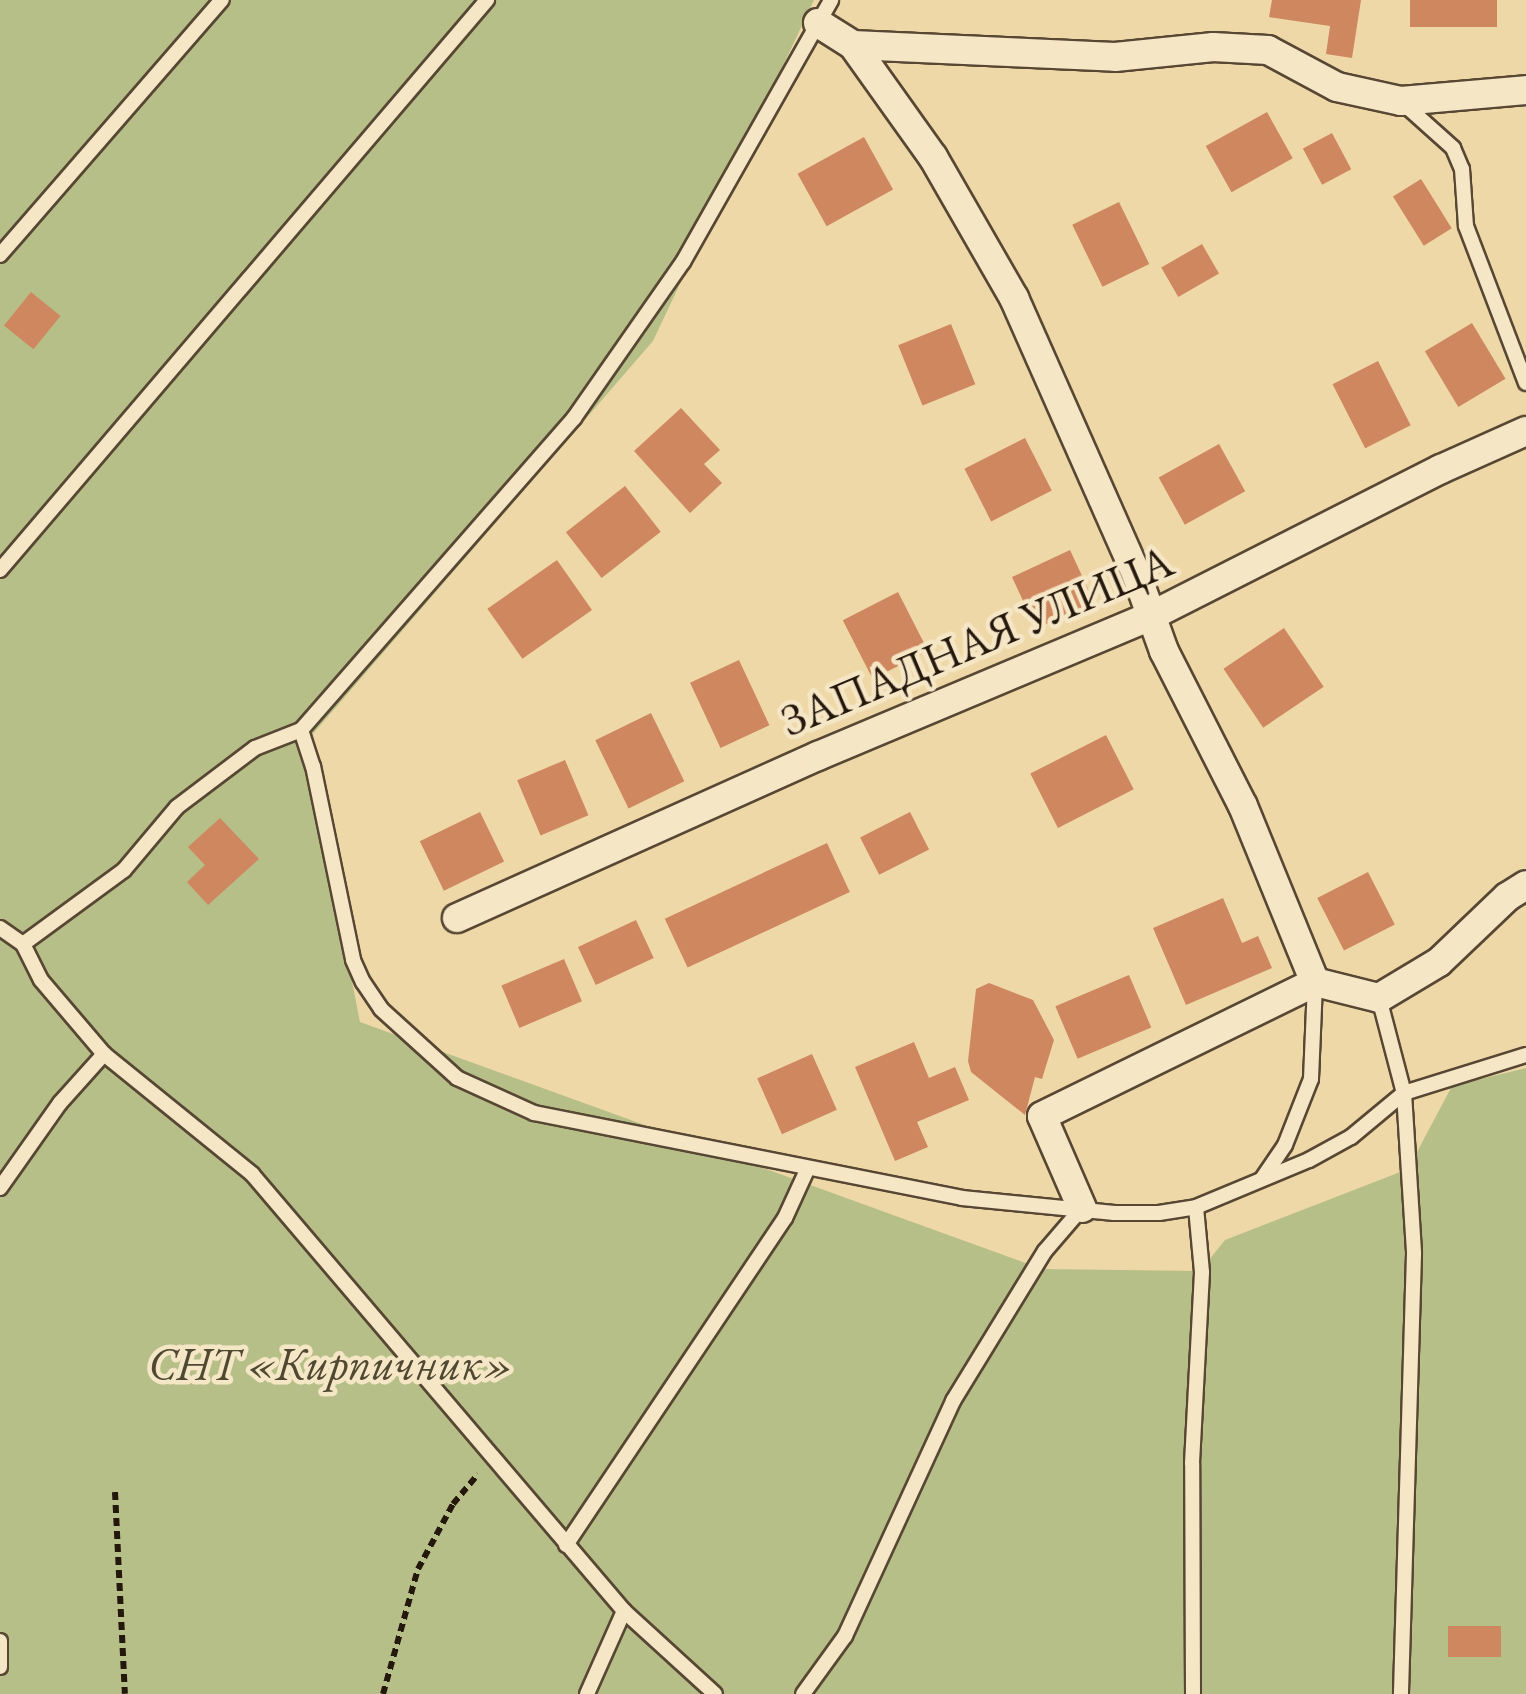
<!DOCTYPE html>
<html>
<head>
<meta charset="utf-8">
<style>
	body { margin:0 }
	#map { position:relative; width:1526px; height:1694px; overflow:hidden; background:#efd8a7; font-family:"EB Garamond",serif }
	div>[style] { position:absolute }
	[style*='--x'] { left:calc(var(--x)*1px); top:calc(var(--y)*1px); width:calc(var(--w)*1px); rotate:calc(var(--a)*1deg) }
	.green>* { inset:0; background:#b7bf88 }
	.building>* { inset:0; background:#ce875f; transform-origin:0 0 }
	.path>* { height:6px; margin-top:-3px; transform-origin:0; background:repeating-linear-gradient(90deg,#24170c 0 8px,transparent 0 13px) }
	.roads { filter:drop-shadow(2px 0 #574733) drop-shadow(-2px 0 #574733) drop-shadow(0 2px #574733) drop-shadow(0 -2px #574733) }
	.lane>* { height:14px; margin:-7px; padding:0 7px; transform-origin:7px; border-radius:7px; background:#f5e6c6 }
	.street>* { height:28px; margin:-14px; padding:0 14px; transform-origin:14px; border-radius:14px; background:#f5e6c6 }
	span { translate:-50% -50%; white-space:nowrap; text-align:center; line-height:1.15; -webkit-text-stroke:9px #f5e6c6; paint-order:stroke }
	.street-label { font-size:45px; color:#24170c }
	.park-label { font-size:45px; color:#504931; font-style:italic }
</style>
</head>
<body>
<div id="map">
	<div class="green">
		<i style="clip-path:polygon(0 0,814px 0,653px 341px,305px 743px,360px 1022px,1042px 1269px,1200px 1271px,1225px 1240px,1408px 1169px,1452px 1086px,1526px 1068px,1526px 1694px,0 1694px)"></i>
	</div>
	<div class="building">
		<i style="clip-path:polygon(1272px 0,1361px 0,1352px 58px,1326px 54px,1330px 26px,1269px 17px)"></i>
		<i style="left:1410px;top:0;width:87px;height:27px"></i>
		<i style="left:1267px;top:112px;width:53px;height:70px;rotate:61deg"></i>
		<i style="left:1332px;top:133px;width:41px;height:33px;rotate:62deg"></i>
		<i style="left:864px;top:137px;width:60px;height:76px;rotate:61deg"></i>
		<i style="left:1421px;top:179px;width:58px;height:33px;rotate:58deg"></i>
		<i style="left:1119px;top:202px;width:69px;height:52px;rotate:64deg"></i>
		<i style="left:1202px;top:244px;width:34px;height:47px;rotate:60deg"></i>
		<i style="left:31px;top:292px;width:38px;height:43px;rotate:39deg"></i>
		<i style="left:1472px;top:323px;width:65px;height:55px;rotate:59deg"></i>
		<i style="left:951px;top:324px;width:65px;height:57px;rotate:68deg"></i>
		<i style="left:1378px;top:361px;width:72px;height:51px;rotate:63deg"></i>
		<i style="clip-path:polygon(681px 408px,720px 450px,704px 464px,722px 483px,690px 513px,634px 451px)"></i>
		<i style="left:1025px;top:438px;width:59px;height:68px;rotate:63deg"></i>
		<i style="left:1219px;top:444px;width:54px;height:69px;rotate:61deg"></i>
		<i style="left:625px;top:486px;width:58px;height:75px;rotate:52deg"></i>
		<i style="left:1070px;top:550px;width:57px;height:64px;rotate:65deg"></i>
		<i style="left:557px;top:560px;width:61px;height:85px;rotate:55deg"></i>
		<i style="left:898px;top:592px;width:66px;height:62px;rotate:63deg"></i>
		<i style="left:1284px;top:628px;width:71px;height:73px;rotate:56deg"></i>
		<i style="left:739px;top:660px;width:72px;height:54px;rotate:65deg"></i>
		<i style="left:651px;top:713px;width:76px;height:62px;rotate:64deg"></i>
		<i style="left:1106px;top:735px;width:61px;height:85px;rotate:63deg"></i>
		<i style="left:565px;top:760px;width:60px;height:52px;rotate:67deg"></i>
		<i style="left:480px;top:812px;width:55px;height:67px;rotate:64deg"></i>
		<i style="left:910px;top:812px;width:42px;height:56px;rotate:63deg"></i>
		<i style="clip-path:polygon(220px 818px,259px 859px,208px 905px,187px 882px,205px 865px,188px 847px)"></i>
		<i style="left:827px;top:843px;width:54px;height:179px;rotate:65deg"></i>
		<i style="left:1368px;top:872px;width:59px;height:57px;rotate:63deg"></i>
		<i style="clip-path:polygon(1223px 898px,1242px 943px,1258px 936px,1272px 968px,1186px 1005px,1153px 928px)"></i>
		<i style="left:636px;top:920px;width:42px;height:64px;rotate:65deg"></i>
		<i style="left:564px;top:959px;width:46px;height:68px;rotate:67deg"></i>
		<i style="left:1129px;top:975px;width:57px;height:80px;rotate:67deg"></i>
		<i style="clip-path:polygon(989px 983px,1033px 1000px,1054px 1040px,1042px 1079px,1035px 1077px,1025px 1115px,971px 1072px,968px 1061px,976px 989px)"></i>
		<i style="clip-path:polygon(914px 1042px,929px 1078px,955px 1067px,969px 1100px,917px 1122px,928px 1147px,895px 1161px,855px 1067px)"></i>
		<i style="left:812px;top:1054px;width:61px;height:60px;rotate:66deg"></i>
		<i style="left:1448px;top:1626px;width:53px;height:31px"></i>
	</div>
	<div class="path">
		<i style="--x:115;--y:1492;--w:202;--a:87.2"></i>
		<i style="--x:383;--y:1694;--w:130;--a:-74.4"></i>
		<i style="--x:418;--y:1569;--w:74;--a:-61.7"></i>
		<i style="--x:453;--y:1504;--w:39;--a:-50"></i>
	</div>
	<div class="roads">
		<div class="lane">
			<i style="--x:1404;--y:104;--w:66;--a:41.9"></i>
			<i style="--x:1453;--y:148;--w:23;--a:67"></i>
			<i style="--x:1462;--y:169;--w:57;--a:86"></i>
			<i style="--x:1466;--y:226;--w:168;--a:69.1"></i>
			<i style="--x:0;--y:255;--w:338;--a:-49"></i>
			<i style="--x:0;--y:570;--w:750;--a:-49.49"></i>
			<i style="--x:301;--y:730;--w:38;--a:72"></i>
			<i style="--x:313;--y:766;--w:198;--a:78.3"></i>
			<i style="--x:353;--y:960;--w:24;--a:66"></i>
			<i style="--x:363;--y:982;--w:32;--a:56"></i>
			<i style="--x:381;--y:1009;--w:103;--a:42.2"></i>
			<i style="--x:457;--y:1078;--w:85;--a:24.4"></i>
			<i style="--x:534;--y:1113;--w:436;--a:11.2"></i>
			<i style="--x:962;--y:1198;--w:153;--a:5.6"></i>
			<i style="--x:1114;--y:1213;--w:45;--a:0"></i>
			<i style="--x:1159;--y:1213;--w:37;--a:-9"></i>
			<i style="--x:1196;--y:1207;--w:122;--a:-22.6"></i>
			<i style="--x:1309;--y:1160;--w:48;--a:-28.7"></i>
			<i style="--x:1351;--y:1137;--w:69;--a:-39.7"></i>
			<i style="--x:1404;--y:1093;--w:128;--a:-17.3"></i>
			<i style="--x:0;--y:928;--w:28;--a:35"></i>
			<i style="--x:23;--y:944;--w:125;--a:-36.2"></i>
			<i style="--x:124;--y:870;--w:82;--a:-49.9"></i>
			<i style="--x:177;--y:807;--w:98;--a:-37.1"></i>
			<i style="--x:255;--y:748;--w:49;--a:-21.4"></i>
			<i style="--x:301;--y:730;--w:415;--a:-48.8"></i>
			<i style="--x:574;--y:418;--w:190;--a:-55.1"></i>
			<i style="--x:683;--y:262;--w:301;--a:-60.5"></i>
			<i style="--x:23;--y:944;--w:40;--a:63.4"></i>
			<i style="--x:41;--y:980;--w:97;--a:49.6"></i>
			<i style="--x:104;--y:1054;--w:191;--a:39"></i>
			<i style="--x:252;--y:1174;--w:574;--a:49.59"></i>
			<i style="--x:624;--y:1611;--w:123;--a:42.4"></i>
			<i style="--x:1379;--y:998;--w:98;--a:75.3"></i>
			<i style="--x:1404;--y:1093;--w:161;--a:86.4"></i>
			<i style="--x:1414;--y:1254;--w:440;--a:91.7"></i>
			<i style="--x:1262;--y:1179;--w:41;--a:-55.9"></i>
			<i style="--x:1285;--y:1145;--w:71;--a:-68.5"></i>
			<i style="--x:1311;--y:1079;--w:96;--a:-87.6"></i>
			<i style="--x:0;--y:1188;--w:104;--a:-54.8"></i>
			<i style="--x:60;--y:1103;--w:66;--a:-48.1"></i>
			<i style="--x:566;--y:1545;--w:394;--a:-56.2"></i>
			<i style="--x:785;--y:1218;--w:53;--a:-65.4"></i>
			<i style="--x:0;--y:1641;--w:26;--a:90"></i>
			<i style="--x:587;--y:1694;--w:91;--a:-66"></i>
			<i style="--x:803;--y:1694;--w:72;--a:-54.1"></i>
			<i style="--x:845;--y:1636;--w:259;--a:-65.3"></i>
			<i style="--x:953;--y:1401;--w:176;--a:-58.5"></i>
			<i style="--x:1045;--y:1251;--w:57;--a:-49.3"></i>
			<i style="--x:1193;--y:1694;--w:231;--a:-90.2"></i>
			<i style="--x:1192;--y:1463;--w:191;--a:-87"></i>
			<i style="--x:1202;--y:1272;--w:65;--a:-95.3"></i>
		</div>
		<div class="street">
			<i style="--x:818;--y:23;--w:41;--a:32.2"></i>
			<i style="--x:853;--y:45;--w:138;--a:54.5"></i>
			<i style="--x:933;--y:157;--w:163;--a:60.1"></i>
			<i style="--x:1014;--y:298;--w:304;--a:66.1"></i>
			<i style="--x:1137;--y:576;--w:80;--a:70.2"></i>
			<i style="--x:1164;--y:651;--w:174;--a:63"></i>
			<i style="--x:1243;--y:806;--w:190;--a:67.8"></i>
			<i style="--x:853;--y:45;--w:262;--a:2.6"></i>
			<i style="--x:1115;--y:57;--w:99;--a:-5.8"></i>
			<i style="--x:1213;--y:47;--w:55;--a:3.1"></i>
			<i style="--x:1268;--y:50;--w:78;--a:28.2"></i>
			<i style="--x:1337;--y:87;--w:66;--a:12.3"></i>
			<i style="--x:1401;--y:101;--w:125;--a:-5"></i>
			<i style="--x:457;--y:918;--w:396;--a:-24.2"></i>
			<i style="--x:818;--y:756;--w:359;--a:-22.8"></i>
			<i style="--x:1149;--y:617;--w:327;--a:-26.9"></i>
			<i style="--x:1441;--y:469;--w:93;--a:-24.1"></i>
			<i style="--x:1082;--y:1208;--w:100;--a:-113.5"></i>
			<i style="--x:1042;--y:1116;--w:304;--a:-26.1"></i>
			<i style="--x:1315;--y:982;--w:66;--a:14"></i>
			<i style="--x:1379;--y:998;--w:70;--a:-31"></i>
			<i style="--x:1439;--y:962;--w:94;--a:-43.7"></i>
			<i style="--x:1507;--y:897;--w:22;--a:-32"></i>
		</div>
	</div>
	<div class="street-label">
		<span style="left:977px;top:641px;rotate:-23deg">ЗАПАДНАЯ УЛИЦА</span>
	</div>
	<div class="park-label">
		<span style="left:331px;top:1364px">СНТ «Кирпичник»</span>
	</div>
</div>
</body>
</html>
